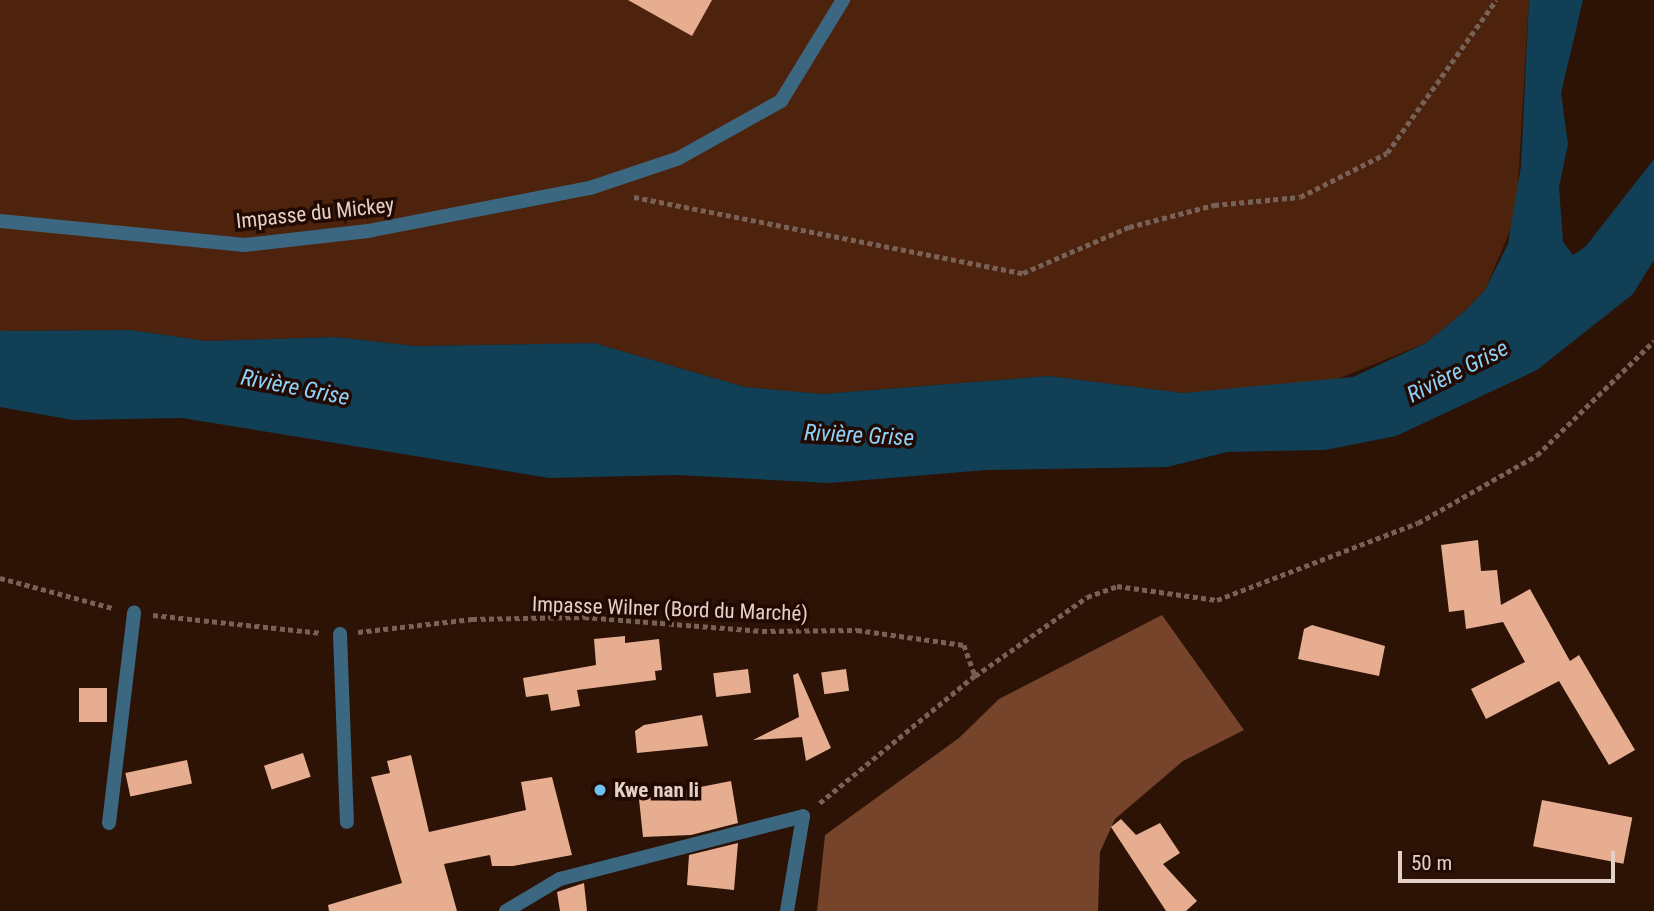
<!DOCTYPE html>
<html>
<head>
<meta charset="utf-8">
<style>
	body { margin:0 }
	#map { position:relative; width:1654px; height:911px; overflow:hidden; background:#2c1306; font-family:"Roboto Condensed",sans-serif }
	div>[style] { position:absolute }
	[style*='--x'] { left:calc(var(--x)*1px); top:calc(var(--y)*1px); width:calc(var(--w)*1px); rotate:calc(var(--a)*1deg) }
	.green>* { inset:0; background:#4d230d }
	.forest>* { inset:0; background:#76432b }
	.water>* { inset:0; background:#113f56 }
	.building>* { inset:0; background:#e7ad91; transform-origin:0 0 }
	.path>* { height:4.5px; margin-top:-2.25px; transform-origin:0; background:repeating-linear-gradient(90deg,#786257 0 5px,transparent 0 8.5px) }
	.lane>* { height:14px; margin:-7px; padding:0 7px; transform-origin:7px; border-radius:7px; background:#3c6780 }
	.street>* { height:14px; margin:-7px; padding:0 7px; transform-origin:7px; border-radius:7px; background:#3c6780 }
	.dots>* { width:19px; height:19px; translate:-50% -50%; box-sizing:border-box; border:4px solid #220901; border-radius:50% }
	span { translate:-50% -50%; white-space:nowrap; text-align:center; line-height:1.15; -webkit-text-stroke:7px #220901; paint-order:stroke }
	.street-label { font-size:21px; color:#e3d1c8 }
	.poi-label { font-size:21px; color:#e3d1c8; font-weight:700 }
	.left { translate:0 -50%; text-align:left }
	.water-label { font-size:23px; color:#8ed1f8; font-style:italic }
	.scale { position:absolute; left:1398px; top:851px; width:217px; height:32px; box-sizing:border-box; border:4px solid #e3d1c8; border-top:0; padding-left:9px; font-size:21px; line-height:24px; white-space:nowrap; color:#e3d1c8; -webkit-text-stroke:5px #220901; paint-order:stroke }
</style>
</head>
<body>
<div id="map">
	<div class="green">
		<i style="clip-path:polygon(0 0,1529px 0,1516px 217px,1485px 290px,1467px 309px,1426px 343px,1328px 383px,1183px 393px,1049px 376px,822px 394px,745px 387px,594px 343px,415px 346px,336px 337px,206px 341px,131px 330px,0 331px)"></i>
	</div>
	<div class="forest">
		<i style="clip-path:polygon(1162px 615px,1244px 730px,1183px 761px,1115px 819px,1100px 852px,1098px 911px,817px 911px,825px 835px,959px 738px,999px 699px)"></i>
	</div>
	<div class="water">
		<i style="clip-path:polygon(1529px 0,1583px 0,1561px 93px,1568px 144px,1559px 187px,1563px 242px,1573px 255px,1586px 246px,1654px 159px,1654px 260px,1633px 294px,1537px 370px,1396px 436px,1325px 450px,1227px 452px,1167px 467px,986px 470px,829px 483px,677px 475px,549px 478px,182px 418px,73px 420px,0 407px,0 331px,131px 330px,206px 341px,336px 337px,415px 346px,594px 343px,745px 387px,822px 394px,1049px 376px,1183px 393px,1353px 377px,1426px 343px,1467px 309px,1485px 290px,1508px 244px,1521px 166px)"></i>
	</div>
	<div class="building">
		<i style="clip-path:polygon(628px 0,712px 0,692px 36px)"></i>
		<i style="clip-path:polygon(1478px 540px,1481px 571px,1497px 570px,1501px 605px,1530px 589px,1570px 661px,1579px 655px,1635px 750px,1609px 765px,1559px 681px,1486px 719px,1471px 689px,1525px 662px,1503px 622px,1466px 629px,1464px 610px,1449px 612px,1441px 545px)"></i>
		<i style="clip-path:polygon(1312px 625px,1385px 646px,1379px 676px,1298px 659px,1304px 629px)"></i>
		<i style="clip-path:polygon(625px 636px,625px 643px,659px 639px,662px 670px,655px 671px,656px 680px,577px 690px,580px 706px,551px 711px,548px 694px,526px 697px,523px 678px,596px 665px,594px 639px)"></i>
		<i style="left:748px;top:669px;width:24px;height:35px;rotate:83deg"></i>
		<i style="left:846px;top:669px;width:22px;height:25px;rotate:82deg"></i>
		<i style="clip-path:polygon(798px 673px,831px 748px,806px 761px,802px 737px,753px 740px,799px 717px,793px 675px)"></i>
		<i style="left:79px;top:688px;width:28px;height:34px"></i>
		<i style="clip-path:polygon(702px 715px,708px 746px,637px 753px,635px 731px,644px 725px)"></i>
		<i style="left:303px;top:753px;width:25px;height:41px;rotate:72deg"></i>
		<i style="clip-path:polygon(411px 755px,429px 832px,526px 810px,521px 782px,552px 777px,572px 855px,513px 866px,492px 866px,490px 855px,444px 864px,457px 911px,329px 911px,328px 905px,402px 883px,371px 777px,390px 773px,387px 761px)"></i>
		<i style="left:187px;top:760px;width:24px;height:63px;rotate:78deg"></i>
		<i style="clip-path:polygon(731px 781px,738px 823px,691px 835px,643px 837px,639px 799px)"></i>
		<i style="left:1542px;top:800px;width:92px;height:47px;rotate:11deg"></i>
		<i style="clip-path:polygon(1121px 819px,1136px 835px,1160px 823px,1180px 853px,1163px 864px,1197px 901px,1186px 911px,1166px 911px,1111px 827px)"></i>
		<i style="clip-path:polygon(738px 843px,734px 890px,687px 885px,689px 855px)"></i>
		<i style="clip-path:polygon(584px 883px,587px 911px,560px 911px,557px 892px)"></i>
	</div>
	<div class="path">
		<i style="--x:634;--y:197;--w:396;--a:11.1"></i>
		<i style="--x:1023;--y:273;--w:116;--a:-23.5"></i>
		<i style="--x:1129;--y:227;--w:88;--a:-14.5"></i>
		<i style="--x:1214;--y:205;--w:86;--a:-5.3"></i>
		<i style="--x:1300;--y:197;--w:97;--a:-26.8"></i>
		<i style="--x:1387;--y:153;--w:188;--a:-54.5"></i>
		<i style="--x:0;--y:578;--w:117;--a:14.9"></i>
		<i style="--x:153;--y:615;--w:170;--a:6.1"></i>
		<i style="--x:358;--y:632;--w:115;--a:-6.5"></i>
		<i style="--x:472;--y:619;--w:112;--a:-1"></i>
		<i style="--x:584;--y:617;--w:179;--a:4.5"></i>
		<i style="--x:762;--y:631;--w:95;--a:-0.6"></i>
		<i style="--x:857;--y:630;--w:108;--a:8"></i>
		<i style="--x:964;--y:645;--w:33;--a:70"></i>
		<i style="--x:975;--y:676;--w:203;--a:140.6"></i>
		<i style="--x:975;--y:676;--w:137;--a:-35.2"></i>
		<i style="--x:1087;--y:597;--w:32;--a:-20"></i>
		<i style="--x:1117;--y:586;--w:101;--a:8"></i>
		<i style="--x:1217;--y:600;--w:215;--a:-21"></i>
		<i style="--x:1418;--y:523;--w:137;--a:-29.7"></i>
		<i style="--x:1537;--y:455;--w:163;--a:-44.3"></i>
	</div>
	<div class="lane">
		<i style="--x:590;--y:188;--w:94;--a:-18.6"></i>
		<i style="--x:679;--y:158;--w:117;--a:-29.2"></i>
		<i style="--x:781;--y:101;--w:119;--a:-58.5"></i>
		<i style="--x:506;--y:911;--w:63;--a:-30.7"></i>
		<i style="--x:560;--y:879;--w:251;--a:-14.5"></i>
	</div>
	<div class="street">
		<i style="--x:0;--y:221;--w:246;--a:5.6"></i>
		<i style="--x:245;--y:245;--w:124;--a:-6.5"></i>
		<i style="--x:368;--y:231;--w:226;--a:-11"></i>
		<i style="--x:340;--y:634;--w:188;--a:87.9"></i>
		<i style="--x:109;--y:823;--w:212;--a:-83.2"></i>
		<i style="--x:787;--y:911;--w:96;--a:-80.4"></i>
	</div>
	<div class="dots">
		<i style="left:600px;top:790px;background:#6cc3f3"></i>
	</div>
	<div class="street-label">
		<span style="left:315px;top:213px;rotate:-6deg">Impasse du Mickey</span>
		<span style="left:670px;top:609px;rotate:2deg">Impasse Wilner (Bord du Marché)</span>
	</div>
	<div class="poi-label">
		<span class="left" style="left:614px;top:790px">Kwe nan li</span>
	</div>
	<div class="water-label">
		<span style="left:1458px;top:372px;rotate:-27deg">Rivière Grise</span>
		<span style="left:295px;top:388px;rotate:11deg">Rivière Grise</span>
		<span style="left:859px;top:436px;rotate:3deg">Rivière Grise</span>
	</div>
	<div class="scale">50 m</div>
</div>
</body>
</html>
